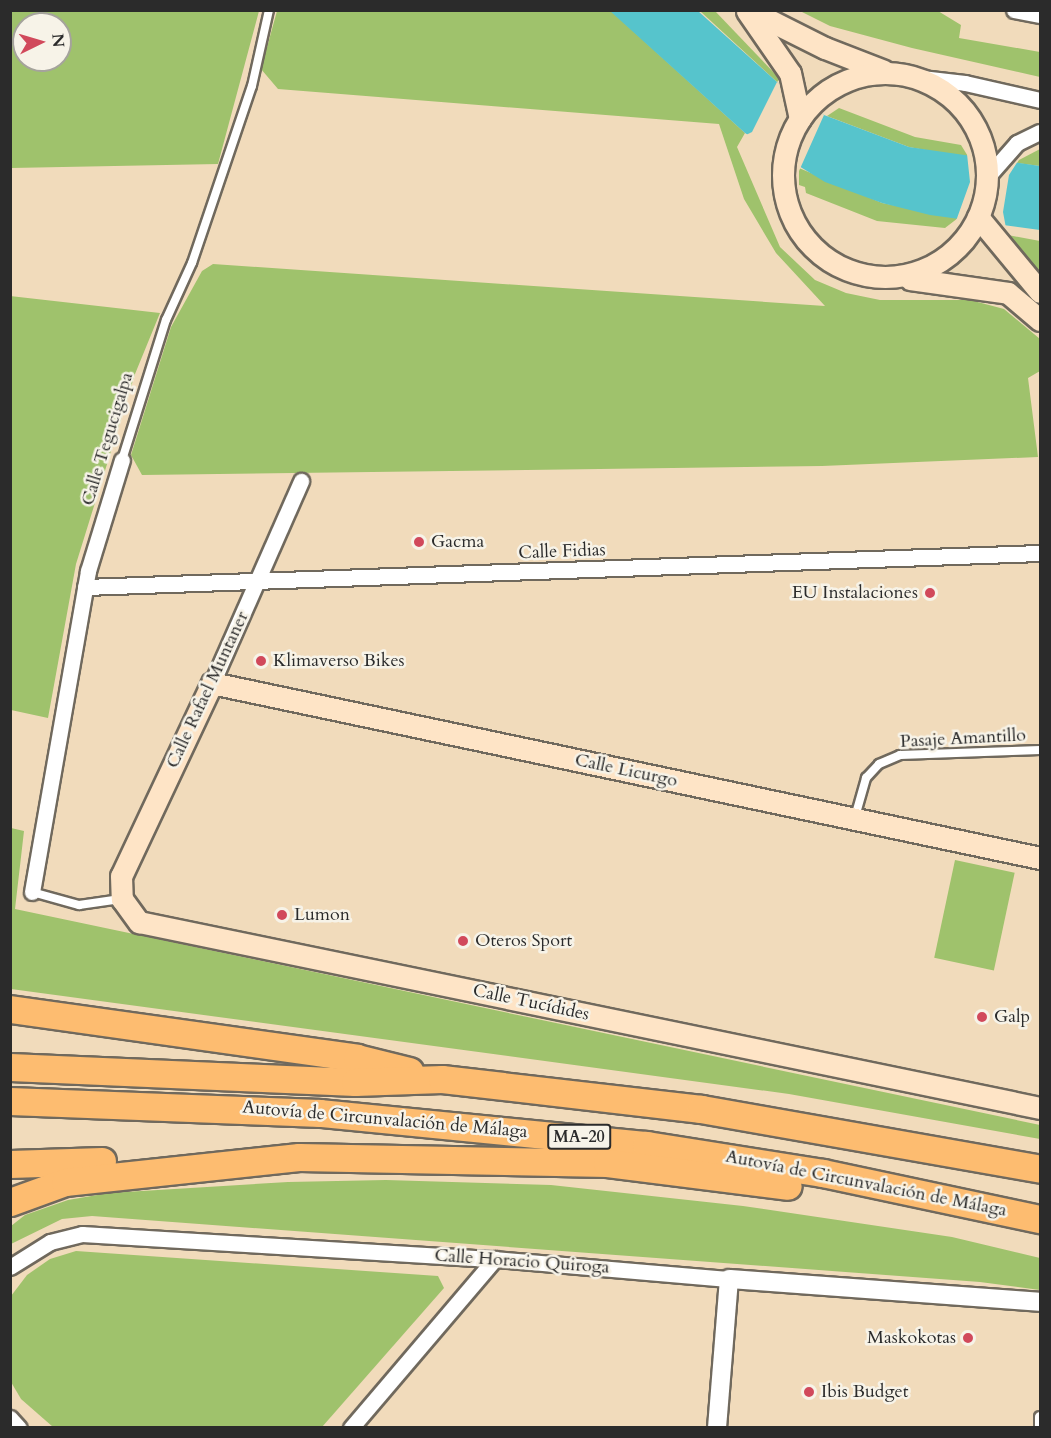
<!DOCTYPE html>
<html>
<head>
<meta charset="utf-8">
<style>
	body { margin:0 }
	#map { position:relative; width:1051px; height:1438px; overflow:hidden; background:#f1dbbb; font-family:Cardo,serif }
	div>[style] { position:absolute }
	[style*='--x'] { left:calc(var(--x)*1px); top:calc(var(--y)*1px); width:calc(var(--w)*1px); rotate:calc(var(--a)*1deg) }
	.green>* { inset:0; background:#9fc26c; transform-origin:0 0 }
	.water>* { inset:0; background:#56c4cc }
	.pier>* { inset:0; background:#f1dbbb }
	.roads { filter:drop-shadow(2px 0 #70695d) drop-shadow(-2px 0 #70695d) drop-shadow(0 2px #70695d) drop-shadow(0 -2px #70695d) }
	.service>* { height:8px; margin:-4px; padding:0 4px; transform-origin:4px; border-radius:4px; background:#fff }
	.pedestrian>* { height:10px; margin:-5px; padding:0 5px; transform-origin:5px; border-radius:5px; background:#fff }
	.minor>* { height:15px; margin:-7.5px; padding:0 7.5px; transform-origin:7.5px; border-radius:7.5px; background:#fff }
	.tertiary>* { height:18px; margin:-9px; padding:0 9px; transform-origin:9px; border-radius:9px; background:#fff }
	.secondary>* { height:21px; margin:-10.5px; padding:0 10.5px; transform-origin:10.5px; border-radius:10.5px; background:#fee4c6 }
	.secondary>.ring { margin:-10.5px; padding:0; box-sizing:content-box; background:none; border:21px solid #fee4c6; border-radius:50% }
	.motorway>* { height:27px; margin:-13.5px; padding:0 13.5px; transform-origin:13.5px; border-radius:13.5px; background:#fdbc70 }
	.dots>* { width:16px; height:16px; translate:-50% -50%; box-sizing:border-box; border:3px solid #f7f3e8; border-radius:50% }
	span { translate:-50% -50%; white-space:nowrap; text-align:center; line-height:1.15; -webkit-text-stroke:5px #f7f3e8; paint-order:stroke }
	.shield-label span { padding:2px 4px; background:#f7f3e8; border:2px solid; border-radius:4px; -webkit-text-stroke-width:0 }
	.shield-label { font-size:16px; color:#2b2b2b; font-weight:700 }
	.street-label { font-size:18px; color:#2b2b2b }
	.poi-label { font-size:18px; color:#2b2b2b }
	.left { translate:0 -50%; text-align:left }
	.right { translate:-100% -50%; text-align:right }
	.frame { position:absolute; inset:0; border:12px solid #2b2b2b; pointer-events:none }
	.north { position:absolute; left:12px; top:12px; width:60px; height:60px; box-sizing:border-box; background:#f7f3e8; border:2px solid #a5a39c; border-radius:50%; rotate:85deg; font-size:16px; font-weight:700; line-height:24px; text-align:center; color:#2b2b2b }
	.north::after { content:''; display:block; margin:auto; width:21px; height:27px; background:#d1495b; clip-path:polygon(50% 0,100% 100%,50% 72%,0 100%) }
</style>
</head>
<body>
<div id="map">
	<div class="green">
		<i style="clip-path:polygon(evenodd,10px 11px,259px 11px,218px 164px,11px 168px,10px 11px,24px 24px,60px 24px,60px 60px,24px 60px,24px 24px)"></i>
		<i style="clip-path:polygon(277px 11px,611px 11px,745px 133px,737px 147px,780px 247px,815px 280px,846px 293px,880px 300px,970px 300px,1004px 309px,1040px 339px,1040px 371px,1028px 378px,1038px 457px,822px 466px,142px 475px,131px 455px,171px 327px,202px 271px,213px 264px,825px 306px,776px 253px,744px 199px,719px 124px,278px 89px,261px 69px)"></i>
		<i style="clip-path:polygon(700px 11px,715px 11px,780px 79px,777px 82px)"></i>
		<i style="clip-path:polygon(800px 11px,938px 11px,961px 25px,959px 38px,1040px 52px,1040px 77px,912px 48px,830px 26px)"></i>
		<i style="clip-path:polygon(839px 108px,915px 137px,961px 145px,969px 158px,909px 147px,827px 116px)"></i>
		<i style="clip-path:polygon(1040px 149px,1040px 166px,1017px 163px,1019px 160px)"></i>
		<i style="clip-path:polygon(799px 168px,882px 203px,958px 218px,945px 228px,877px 221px,806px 193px,805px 187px,799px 185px)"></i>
		<i style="clip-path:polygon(1008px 235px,1040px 241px,1040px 274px,1022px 256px)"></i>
		<i style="clip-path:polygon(10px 296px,160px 313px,135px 374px,76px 564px,48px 718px,11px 710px)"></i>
		<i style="clip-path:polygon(11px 828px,24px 831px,15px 909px,1040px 1125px,1040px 1139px,789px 1094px,11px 989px)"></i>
		<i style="left:955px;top:860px;width:61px;height:100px;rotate:12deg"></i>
		<i style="clip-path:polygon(386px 1180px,551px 1185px,743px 1206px,952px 1237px,1040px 1258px,1040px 1290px,980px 1282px,92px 1216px,62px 1219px,11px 1244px,11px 1226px,25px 1215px,68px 1200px,109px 1193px,288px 1182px)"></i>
		<i style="clip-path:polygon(76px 1251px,438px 1276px,444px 1288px,322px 1427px,53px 1427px,21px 1399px,11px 1382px,11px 1296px,27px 1275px,50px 1259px)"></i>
	</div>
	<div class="water">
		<i style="clip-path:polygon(610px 11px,698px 11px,777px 82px,824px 115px,909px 147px,1040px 166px,1040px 230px,930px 215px,882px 203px,825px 182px,745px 133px)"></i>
	</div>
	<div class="pier">
		<i style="clip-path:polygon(777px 82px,824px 115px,799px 171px,744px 136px,752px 132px)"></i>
		<i style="clip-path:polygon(967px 154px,1018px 161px,1009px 175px,1003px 212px,1006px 228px,956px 221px,970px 182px)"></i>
	</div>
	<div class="roads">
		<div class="service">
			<i style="--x:122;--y:460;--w:147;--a:-72.6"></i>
			<i style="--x:166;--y:320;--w:63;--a:-65.5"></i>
			<i style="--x:192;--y:263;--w:187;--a:-71.3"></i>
			<i style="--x:252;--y:86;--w:78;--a:-77.4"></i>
			<i style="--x:855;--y:817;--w:41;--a:-74.2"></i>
			<i style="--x:866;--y:778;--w:19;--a:-47"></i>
			<i style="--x:879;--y:764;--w:23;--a:-23"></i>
			<i style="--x:900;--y:755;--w:140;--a:-2"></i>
			<i style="--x:32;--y:892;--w:49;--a:15.5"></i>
			<i style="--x:79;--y:905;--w:42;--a:-8.1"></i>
		</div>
		<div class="pedestrian">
			<i style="--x:1040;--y:1428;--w:11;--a:-90"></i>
		</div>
		<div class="minor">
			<i style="--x:1014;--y:10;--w:26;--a:11"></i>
			<i style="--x:904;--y:76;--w:61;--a:6.5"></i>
			<i style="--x:965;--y:83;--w:77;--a:12.8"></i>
			<i style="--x:988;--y:176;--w:44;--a:-48.7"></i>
			<i style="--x:1017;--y:143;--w:25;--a:-26"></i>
			<i style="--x:85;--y:587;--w:956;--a:-2.04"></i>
			<i style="--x:212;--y:683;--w:221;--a:-66.2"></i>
			<i style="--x:32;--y:892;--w:326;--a:-80.1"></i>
			<i style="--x:88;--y:571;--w:116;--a:-73"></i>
			<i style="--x:10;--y:1267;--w:47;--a:-32"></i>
			<i style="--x:50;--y:1242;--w:33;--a:-14"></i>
			<i style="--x:82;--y:1234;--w:414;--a:3.5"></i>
			<i style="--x:495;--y:1259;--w:235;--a:4.9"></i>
			<i style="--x:10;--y:1418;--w:13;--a:48"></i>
			<i style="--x:351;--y:1428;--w:222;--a:-49.6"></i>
		</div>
		<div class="tertiary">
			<i style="--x:717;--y:1428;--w:149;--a:-85.4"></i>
			<i style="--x:729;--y:1279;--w:312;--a:4.2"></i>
		</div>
		<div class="secondary">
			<i style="--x:749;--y:10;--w:85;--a:26.6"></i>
			<i style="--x:825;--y:48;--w:63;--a:21.3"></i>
			<i style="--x:747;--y:11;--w:75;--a:55.3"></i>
			<i style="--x:790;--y:73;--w:47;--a:77.7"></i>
			<i class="ring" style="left:783px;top:73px;width:183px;height:183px"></i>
			<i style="--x:978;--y:217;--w:97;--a:50.4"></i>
			<i style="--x:910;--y:279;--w:99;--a:8.1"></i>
			<i style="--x:1008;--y:293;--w:42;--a:40.2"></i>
			<i style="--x:1040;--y:858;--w:846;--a:-168.07"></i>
			<i style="--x:212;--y:683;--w:213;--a:115.2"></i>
			<i style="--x:121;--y:876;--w:23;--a:88"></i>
			<i style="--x:122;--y:899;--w:29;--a:54"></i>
			<i style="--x:139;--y:922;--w:920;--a:11.66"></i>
		</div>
		<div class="motorway">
			<i style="--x:10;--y:1009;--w:350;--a:8"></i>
			<i style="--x:357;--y:1058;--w:54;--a:14"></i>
			<i style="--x:10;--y:1067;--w:345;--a:2.5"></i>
			<i style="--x:355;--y:1082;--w:87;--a:-2"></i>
			<i style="--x:442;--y:1079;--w:261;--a:6.6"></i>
			<i style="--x:701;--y:1109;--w:344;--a:10"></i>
			<i style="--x:10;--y:1101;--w:310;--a:2.2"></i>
			<i style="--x:320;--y:1113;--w:328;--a:5.6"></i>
			<i style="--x:646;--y:1145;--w:179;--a:9"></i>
			<i style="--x:823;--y:1173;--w:222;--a:12"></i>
			<i style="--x:10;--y:1164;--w:92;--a:-1.9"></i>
			<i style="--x:10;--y:1202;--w:59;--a:-20"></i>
			<i style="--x:65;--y:1182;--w:235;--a:-6.1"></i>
			<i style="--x:299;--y:1157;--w:308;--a:1.1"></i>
			<i style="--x:607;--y:1163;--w:182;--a:7.2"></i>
		</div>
	</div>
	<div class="dots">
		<i style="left:419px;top:542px;background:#d1495b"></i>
		<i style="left:930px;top:593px;background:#d1495b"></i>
		<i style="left:261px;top:661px;background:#d1495b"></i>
		<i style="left:282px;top:915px;background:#d1495b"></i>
		<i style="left:463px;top:941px;background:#d1495b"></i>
		<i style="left:982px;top:1017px;background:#d1495b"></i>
		<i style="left:968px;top:1338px;background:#d1495b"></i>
		<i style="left:809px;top:1392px;background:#d1495b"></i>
	</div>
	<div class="shield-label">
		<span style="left:579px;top:1137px">MA-20</span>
	</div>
	<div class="street-label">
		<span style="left:108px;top:439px;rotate:-73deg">Calle Tegucigalpa</span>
		<span style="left:562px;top:552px;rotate:-2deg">Calle Fidias</span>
		<span style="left:208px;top:690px;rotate:-65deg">Calle Rafael Muntaner</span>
		<span style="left:963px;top:739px;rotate:-3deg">Pasaje Amantillo</span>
		<span style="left:626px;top:771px;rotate:12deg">Calle Licurgo</span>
		<span style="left:531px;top:1003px;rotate:12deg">Calle Tucídides</span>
		<span style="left:385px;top:1120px;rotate:5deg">Autovía de Circunvalación de Málaga</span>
		<span style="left:866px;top:1184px;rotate:11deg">Autovía de Circunvalación de Málaga</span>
		<span style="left:522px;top:1262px;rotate:4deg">Calle Horacio Quiroga</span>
	</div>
	<div class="poi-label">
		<span class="left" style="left:431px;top:542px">Gacma</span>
		<span class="right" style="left:918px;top:593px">EU Instalaciones</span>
		<span class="left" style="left:273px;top:661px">Klimaverso Bikes</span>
		<span class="left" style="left:294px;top:915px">Lumon</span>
		<span class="left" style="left:475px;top:941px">Oteros Sport</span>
		<span class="left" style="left:994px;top:1017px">Galp</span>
		<span class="right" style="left:956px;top:1338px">Maskokotas</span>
		<span class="left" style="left:821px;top:1392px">Ibis Budget</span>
	</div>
	<div class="frame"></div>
	<div class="north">N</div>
</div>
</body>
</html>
